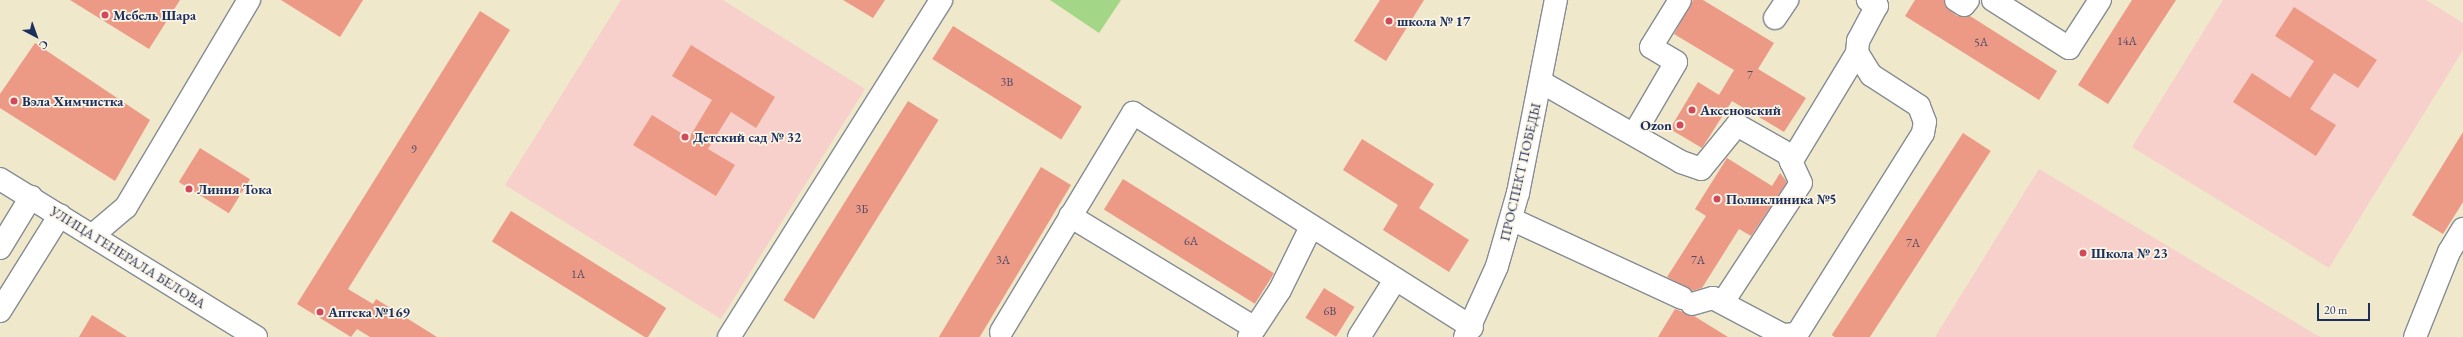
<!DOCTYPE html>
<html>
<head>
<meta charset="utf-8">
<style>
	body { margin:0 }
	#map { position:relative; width:2463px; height:337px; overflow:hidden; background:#efe8ca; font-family:"EB Garamond",serif }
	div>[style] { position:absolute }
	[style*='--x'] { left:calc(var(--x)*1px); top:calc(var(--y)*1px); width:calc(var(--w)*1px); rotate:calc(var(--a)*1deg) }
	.built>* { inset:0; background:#f7d0cb }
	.green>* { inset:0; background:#a3d787 }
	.building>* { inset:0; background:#ec9985; transform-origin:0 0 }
	.roads { filter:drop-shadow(1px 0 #858c94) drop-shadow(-1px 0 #858c94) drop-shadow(0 1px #858c94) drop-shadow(0 -1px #858c94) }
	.minor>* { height:22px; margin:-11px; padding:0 11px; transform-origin:11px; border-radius:11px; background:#fff }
	.dots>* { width:11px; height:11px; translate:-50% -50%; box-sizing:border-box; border:2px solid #fcf5e5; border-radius:50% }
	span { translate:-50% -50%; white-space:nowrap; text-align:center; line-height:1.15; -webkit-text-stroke:3.5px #fcf5e5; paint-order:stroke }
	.number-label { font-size:12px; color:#4f4a68 }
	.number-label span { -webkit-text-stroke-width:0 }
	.poi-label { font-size:14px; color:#1b2f5e; font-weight:700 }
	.left { translate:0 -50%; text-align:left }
	.right { translate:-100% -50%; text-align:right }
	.street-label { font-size:14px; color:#1b2f5e }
	.north { position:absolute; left:16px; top:16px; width:40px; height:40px; -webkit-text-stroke:3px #fcf5e5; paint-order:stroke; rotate:139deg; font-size:11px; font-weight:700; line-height:16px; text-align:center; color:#1b2f5e }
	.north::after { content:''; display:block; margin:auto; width:14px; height:18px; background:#1b2f5e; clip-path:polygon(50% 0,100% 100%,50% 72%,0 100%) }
	.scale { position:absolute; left:2317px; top:303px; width:53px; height:18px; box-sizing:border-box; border:2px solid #1b2f5e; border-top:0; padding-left:5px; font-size:12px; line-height:14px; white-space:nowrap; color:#1b2f5e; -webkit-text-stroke:3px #fcf5e5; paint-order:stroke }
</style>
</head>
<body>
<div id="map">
	<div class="built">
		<i style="clip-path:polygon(621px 0,723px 0,865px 89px,721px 319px,505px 185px)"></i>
		<i style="clip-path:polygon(2223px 0,2426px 0,2463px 23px,2463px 50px,2329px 268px,2132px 147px)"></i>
		<i style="clip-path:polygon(2039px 169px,2320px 337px,1935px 337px)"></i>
	</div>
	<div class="green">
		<i style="clip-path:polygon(1050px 0,1121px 0,1099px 33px)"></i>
	</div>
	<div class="building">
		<i style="clip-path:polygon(70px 0,180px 0,149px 49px)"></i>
		<i style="clip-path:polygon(281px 0,363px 0,340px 37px)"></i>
		<i style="clip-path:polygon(843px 0,885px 0,873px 18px)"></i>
		<i style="clip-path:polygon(1380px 0,1424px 0,1386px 61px,1354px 41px)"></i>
		<i style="clip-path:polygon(1693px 0,1703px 0,1774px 43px,1758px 69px,1806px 98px,1784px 132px,1732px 101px,1702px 148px,1670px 129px,1698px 82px,1719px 95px,1734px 70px,1674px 34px)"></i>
		<i style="clip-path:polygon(1915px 0,1944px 0,1945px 6px,1957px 16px,1970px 16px,2057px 71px,2039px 100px,1905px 16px)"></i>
		<i style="clip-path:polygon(2132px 0,2176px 0,2108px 104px,2078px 85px)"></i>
		<i style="clip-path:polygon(2294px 7px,2377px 60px,2358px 88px,2334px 73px,2310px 109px,2336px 125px,2316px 156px,2233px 102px,2252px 73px,2290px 98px,2314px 61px,2275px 36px)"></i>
		<i style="clip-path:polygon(480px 11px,510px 30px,348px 289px,373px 304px,376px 299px,437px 337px,370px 337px,357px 329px,351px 337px,297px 304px)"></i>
		<i style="left:953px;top:26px;width:152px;height:39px;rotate:32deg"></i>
		<i style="clip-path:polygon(35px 43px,150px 120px,115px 181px,0 108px,0 94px)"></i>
		<i style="clip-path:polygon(691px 45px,775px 97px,756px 128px,731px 112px,708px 149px,735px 165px,716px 196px,633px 145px,652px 115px,689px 138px,712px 100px,672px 76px)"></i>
		<i style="left:908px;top:101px;width:36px;height:235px;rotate:32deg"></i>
		<i style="clip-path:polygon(2463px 132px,2463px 202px,2443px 234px,2412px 215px)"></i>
		<i style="left:1963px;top:133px;width:33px;height:241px;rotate:33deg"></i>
		<i style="clip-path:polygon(1362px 139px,1434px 184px,1419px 208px,1469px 240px,1449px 272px,1383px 230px,1398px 205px,1343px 170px)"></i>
		<i style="left:200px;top:148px;width:59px;height:40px;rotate:32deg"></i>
		<i style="clip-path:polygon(1727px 158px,1772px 186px,1780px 173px,1787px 182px,1751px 236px,1739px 229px,1702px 288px,1692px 291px,1667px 277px,1706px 216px,1695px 209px)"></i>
		<i style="left:1041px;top:167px;width:35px;height:200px;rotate:31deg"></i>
		<i style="left:1123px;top:179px;width:178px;height:36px;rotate:32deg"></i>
		<i style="left:511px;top:211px;width:183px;height:36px;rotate:32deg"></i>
		<i style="left:1324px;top:288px;width:36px;height:35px;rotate:32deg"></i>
		<i style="clip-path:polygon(1675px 309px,1694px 316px,1728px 337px,1658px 337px)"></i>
		<i style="clip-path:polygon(92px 315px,127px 337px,79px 337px)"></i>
	</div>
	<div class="roads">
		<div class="minor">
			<i style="--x:1956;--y:0;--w:9;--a:32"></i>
			<i style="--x:1964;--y:5;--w:6;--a:-51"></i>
			<i style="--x:1993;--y:0;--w:90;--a:32.3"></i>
			<i style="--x:2069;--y:48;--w:57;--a:-57.1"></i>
			<i style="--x:1775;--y:18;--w:22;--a:-56"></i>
			<i style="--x:1541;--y:82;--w:161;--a:29.7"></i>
			<i style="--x:1681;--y:162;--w:21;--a:19"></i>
			<i style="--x:1701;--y:169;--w:57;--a:-50.7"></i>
			<i style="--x:1737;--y:125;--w:59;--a:29.6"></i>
			<i style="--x:1788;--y:154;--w:9;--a:69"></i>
			<i style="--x:1634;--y:134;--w:83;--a:-59.7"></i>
			<i style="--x:1676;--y:62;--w:29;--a:-149"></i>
			<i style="--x:1651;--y:47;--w:55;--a:-58.3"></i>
			<i style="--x:0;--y:179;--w:301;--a:31.7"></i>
			<i style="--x:1070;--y:216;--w:216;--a:31.2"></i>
			<i style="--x:1511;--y:219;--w:188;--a:24.8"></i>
			<i style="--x:93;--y:235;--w:43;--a:-40.3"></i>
			<i style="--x:126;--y:207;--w:241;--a:-59.3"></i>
			<i style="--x:0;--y:248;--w:60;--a:-58.7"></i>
			<i style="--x:1723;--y:302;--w:142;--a:-56.8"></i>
			<i style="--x:1801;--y:183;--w:23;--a:-115"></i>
			<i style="--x:1791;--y:162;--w:127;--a:-58.8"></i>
			<i style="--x:1692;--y:304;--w:22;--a:-16"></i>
			<i style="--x:1713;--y:298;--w:79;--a:27.9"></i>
			<i style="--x:1783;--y:335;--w:14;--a:-4"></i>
			<i style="--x:1797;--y:334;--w:237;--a:-57.9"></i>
			<i style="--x:1923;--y:133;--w:11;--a:-80"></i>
			<i style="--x:1925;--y:122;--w:17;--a:-111"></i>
			<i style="--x:1919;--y:106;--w:57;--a:-147.1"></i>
			<i style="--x:1871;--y:75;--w:26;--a:-122"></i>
			<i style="--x:1857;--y:53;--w:12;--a:-85"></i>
			<i style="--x:1858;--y:41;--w:40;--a:-62"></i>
			<i style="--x:1877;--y:6;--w:11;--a:-146"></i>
			<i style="--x:0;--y:311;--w:113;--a:-58"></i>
			<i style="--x:1001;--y:332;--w:256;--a:-58.9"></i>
			<i style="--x:1133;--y:113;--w:401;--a:32.3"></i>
			<i style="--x:729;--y:337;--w:398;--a:-57.8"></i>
			<i style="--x:1249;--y:337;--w:56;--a:-56.6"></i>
			<i style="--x:1280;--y:290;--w:70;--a:-63.8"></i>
			<i style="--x:1359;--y:337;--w:67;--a:-57.7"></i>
			<i style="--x:1465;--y:337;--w:78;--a:-65.7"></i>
			<i style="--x:1497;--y:266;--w:76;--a:-74"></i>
			<i style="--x:1518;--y:193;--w:197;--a:-78.9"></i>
			<i style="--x:2415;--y:337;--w:92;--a:-68.2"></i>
			<i style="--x:2449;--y:252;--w:27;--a:-59"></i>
		</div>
	</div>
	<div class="dots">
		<i style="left:105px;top:15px;background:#d1495b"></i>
		<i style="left:1389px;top:21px;background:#d1495b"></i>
		<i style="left:14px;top:101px;background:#d1495b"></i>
		<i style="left:1692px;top:110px;background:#d1495b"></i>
		<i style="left:1680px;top:125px;background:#d1495b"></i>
		<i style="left:685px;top:137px;background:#d1495b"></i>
		<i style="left:189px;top:189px;background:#d1495b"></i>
		<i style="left:1717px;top:199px;background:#d1495b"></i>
		<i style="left:2083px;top:253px;background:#d1495b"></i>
		<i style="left:320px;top:312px;background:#d1495b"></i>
	</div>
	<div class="number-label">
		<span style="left:2127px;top:42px">14А</span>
		<span style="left:1981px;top:43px">5А</span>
		<span style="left:1750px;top:76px">7</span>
		<span style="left:1007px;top:83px">3В</span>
		<span style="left:414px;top:150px">9</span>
		<span style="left:862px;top:210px">3Б</span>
		<span style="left:1191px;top:242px">6А</span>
		<span style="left:1913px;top:244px">7А</span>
		<span style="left:1003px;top:261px">3А</span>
		<span style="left:1698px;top:261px">7А</span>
		<span style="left:578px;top:275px">1А</span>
		<span style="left:1330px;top:312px">6В</span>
	</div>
	<div class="poi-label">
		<span class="left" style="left:113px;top:15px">Мебель Шара</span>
		<span class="left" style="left:1397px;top:21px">школа № 17</span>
		<span class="left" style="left:22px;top:101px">Вэла Химчистка</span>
		<span class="left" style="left:1700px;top:110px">Аксеновский</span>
		<span class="right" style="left:1672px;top:125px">Ozon</span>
		<span class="left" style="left:693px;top:137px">Детский сад № 32</span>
		<span class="left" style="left:197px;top:189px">Линия Тока</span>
		<span class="left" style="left:1726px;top:199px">Поликлиника №5</span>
		<span class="left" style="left:2091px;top:253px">Школа № 23</span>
		<span class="left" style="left:328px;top:312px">Аптека №169</span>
	</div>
	<div class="street-label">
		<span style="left:1520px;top:172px;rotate:-77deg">ПРОСПЕКТ ПОБЕДЫ</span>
		<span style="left:128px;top:257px;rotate:32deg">УЛИЦА ГЕНЕРАЛА БЕЛОВА</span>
	</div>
	<div class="north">С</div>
	<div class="scale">20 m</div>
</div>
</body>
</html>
